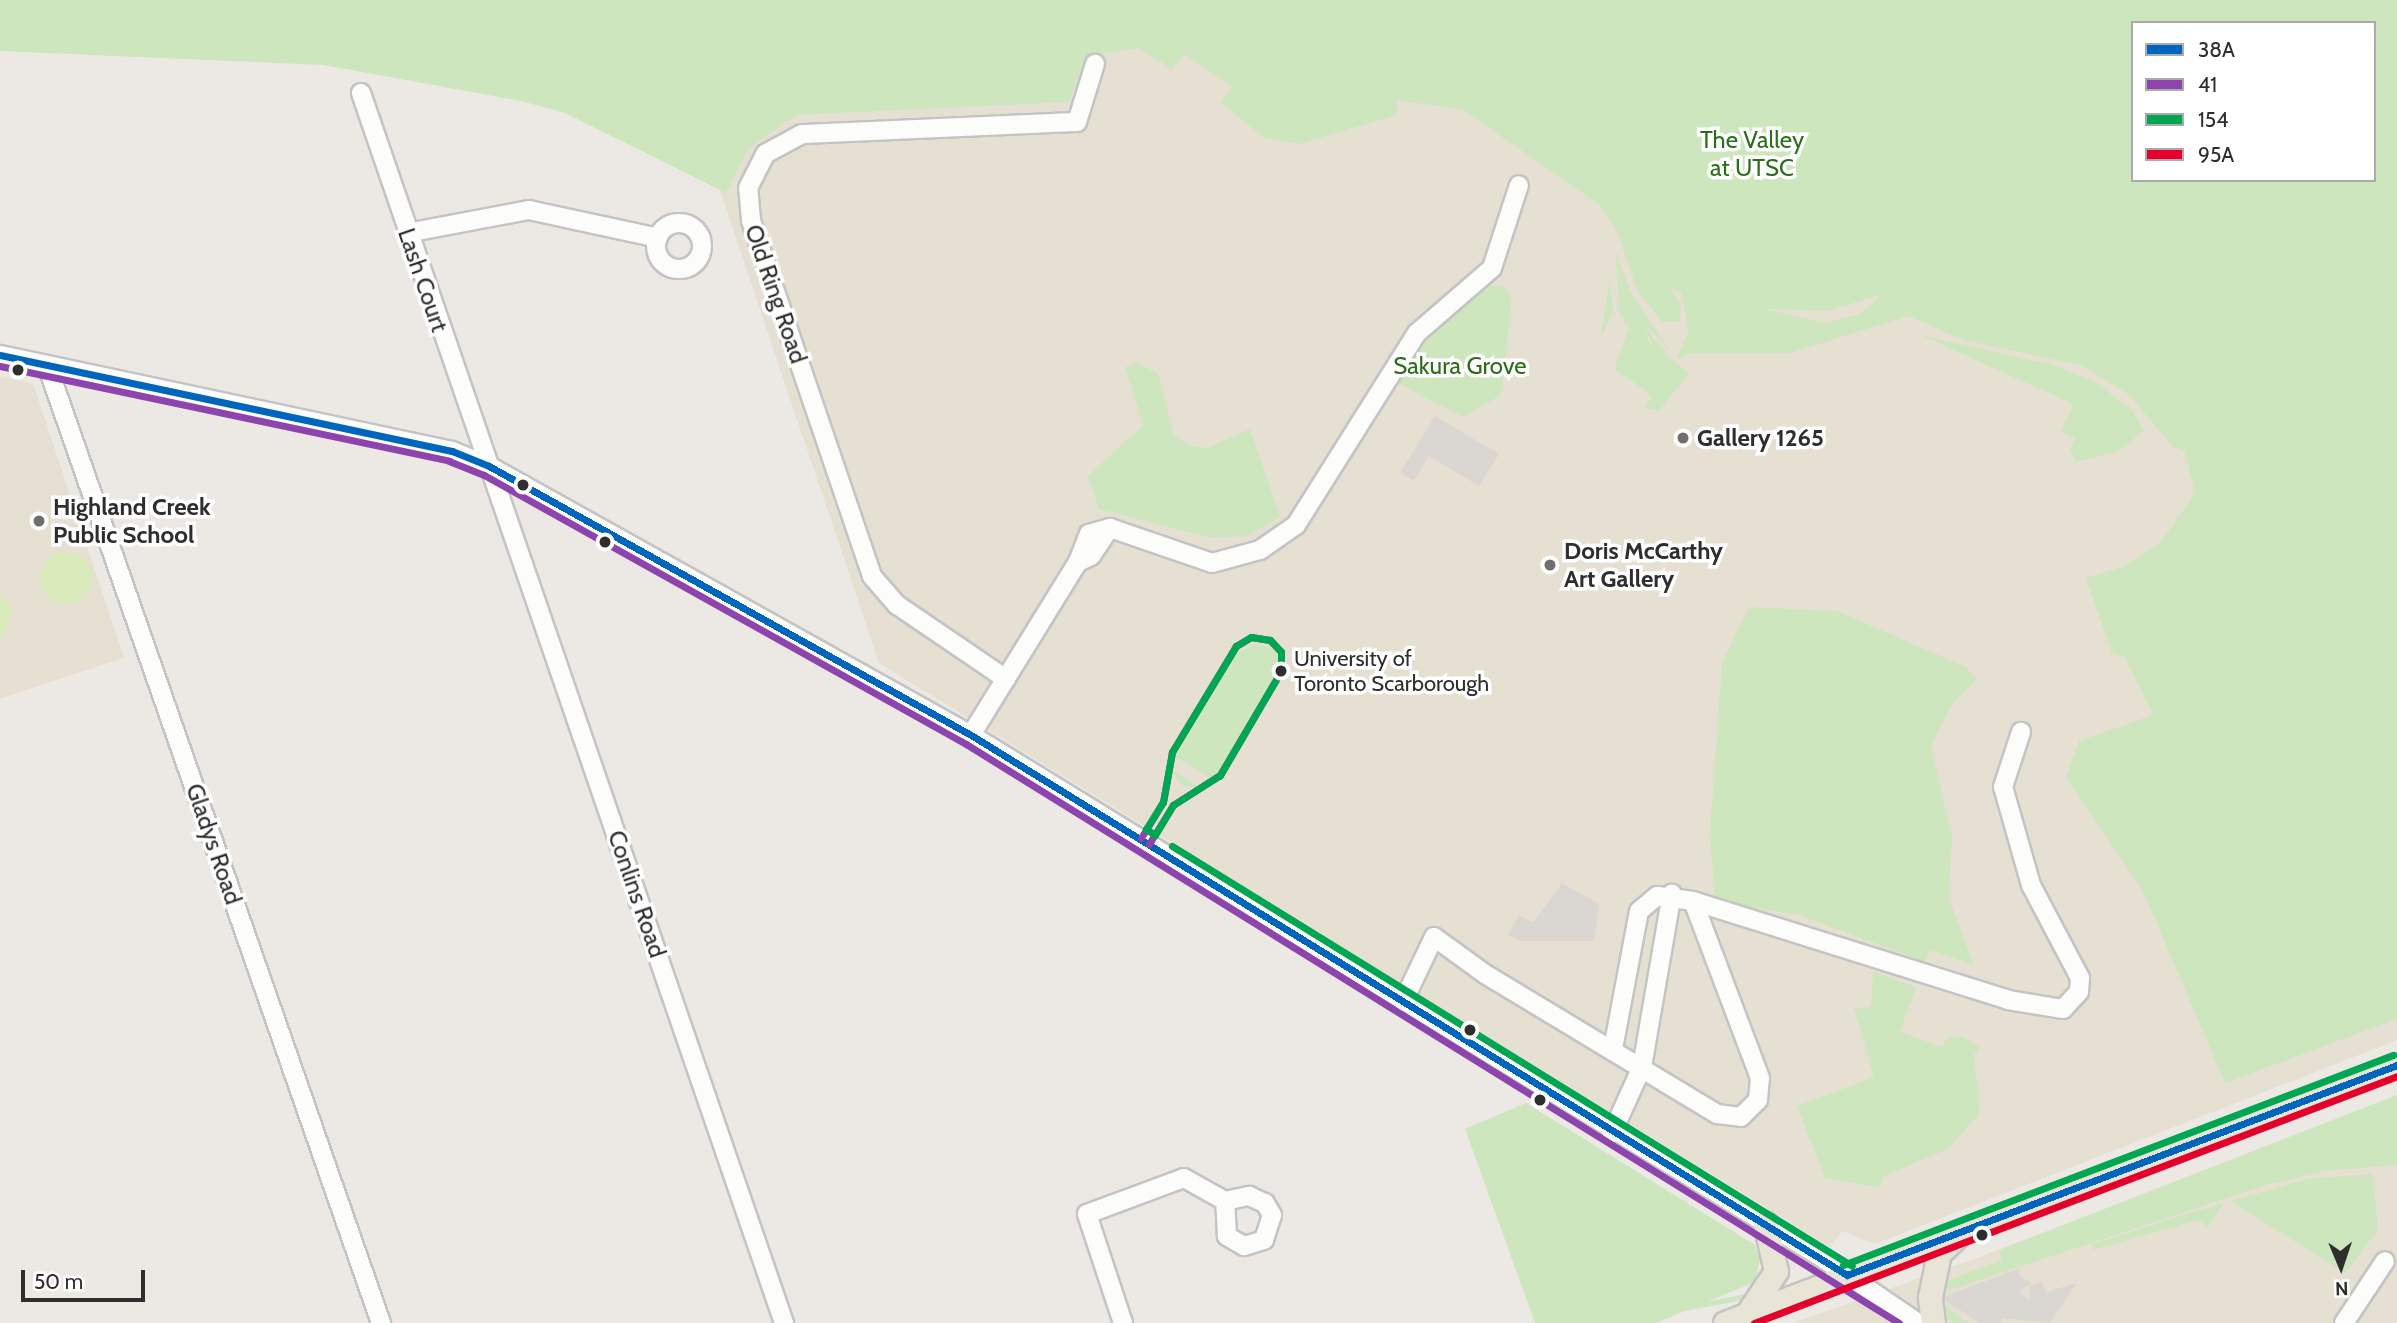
<!DOCTYPE html>
<html>
<head>
<meta charset="utf-8">
<style>
	body { margin:0 }
	#map { position:relative; width:2397px; height:1323px; overflow:hidden; background:#ece8e4; font-family:Cabin,sans-serif }
	div>[style] { position:absolute }
	[style*='--x'] { left:calc(var(--x)*1px); top:calc(var(--y)*1px); width:calc(var(--w)*1px); rotate:calc(var(--a)*1deg) }
	.education>* { inset:0; background:#e6e0d3 }
	.green>* { inset:0; background:#cee6be; transform-origin:0 0 }
	.pitch>* { inset:0; background:#d9eabb }
	.round { border-radius:50% }
	.plaza>* { inset:0; background:#dad6d2 }
	.roads { filter:drop-shadow(2px 0 #c5c4c5) drop-shadow(-2px 0 #c5c4c5) drop-shadow(0 2px #c5c4c5) drop-shadow(0 -2px #c5c4c5) }
	.minor>* { height:18px; margin:-9px; padding:0 9px; transform-origin:9px; border-radius:9px; background:#fcfcfb }
	.minor>.ring { margin:-9px; padding:0; box-sizing:content-box; background:none; border:18px solid #fcfcfb; border-radius:50% }
	.major>* { height:23px; margin:-11.5px; padding:0 11.5px; transform-origin:11.5px; border-radius:11.5px; background:#e8e4d6 }
	.bus-1>* { height:7px; margin:-3.5px; padding:0 3.5px; transform-origin:3.5px; border-radius:3.5px; background:#0065bd }
	.bus-2>* { height:7px; margin:-3.5px; padding:0 3.5px; transform-origin:3.5px; border-radius:3.5px; background:#8e44ad }
	.bus-3>* { height:7px; margin:-3.5px; padding:0 3.5px; transform-origin:3.5px; border-radius:3.5px; background:#00a651 }
	.bus-4>* { height:7px; margin:-3.5px; padding:0 3.5px; transform-origin:3.5px; border-radius:3.5px; background:#e4002b }
	.dots>* { width:19px; height:19px; translate:-50% -50%; box-sizing:border-box; border:4px solid #fff; border-radius:50% }
	span { translate:-50% -50%; white-space:nowrap; text-align:center; line-height:1.15; -webkit-text-stroke:7px #fff; paint-order:stroke }
	.bus-label { font-size:22px; color:#2e2e2e }
	.left { translate:0 -50%; text-align:left }
	.park-label { font-size:24px; color:#2c6e1b }
	.street-label { font-size:24px; color:#2e2e2e }
	.poi-label { font-size:24px; color:#2e2e2e; font-weight:700 }
	.legend { position:absolute; left:2131px; top:21px; width:245px; height:161px; box-sizing:border-box; background:#fff; border:2px solid #ababab; margin:0; padding:9px 12px; list-style:none; font-size:21px; color:#2e2e2e }
	.legend li { display:flex; align-items:center; gap:14px; height:35px }
	.legend b { width:35px; border:2px solid #ababab }
	.north { position:absolute; left:2306px; top:1232px; width:70px; height:70px; -webkit-text-stroke:5px #fff; paint-order:stroke; rotate:178deg; font-size:19px; font-weight:700; line-height:28px; text-align:center; color:#2e2e2e }
	.north::after { content:''; display:block; margin:auto; width:24px; height:32px; background:#2e2e2e; clip-path:polygon(50% 0,100% 100%,50% 72%,0 100%) }
	.scale { position:absolute; left:21px; top:1270px; width:124px; height:32px; box-sizing:border-box; border:4px solid #2e2e2e; border-top:0; padding-left:9px; font-size:21px; line-height:24px; white-space:nowrap; color:#2e2e2e; -webkit-text-stroke:5px #fff; paint-order:stroke }
</style>
</head>
<body>
<div id="map">
	<div class="education">
		<i style="clip-path:polygon(evenodd,2397px 0,2397px 1040px,1875px 1244px,1842px 1231px,1830px 1247px,879px 663px,682px 78px,93px 55px,2397px 0,2133px 23px,2374px 23px,2374px 180px,2133px 180px,2133px 23px)"></i>
		<i style="clip-path:polygon(0 377px,33px 383px,124px 658px,0 699px)"></i>
		<i style="clip-path:polygon(2397px 1095px,2397px 1323px,1793px 1323px,1996px 1251px)"></i>
	</div>
	<div class="green">
		<i style="clip-path:polygon(evenodd,0 0,2397px 0,2397px 1019px,2225px 1083px,2143px 891px,2066px 778px,2079px 741px,2153px 715px,2125px 657px,2112px 653px,2086px 578px,2125px 566px,2160px 543px,2195px 493px,2184px 450px,2173px 447px,2129px 395px,2083px 366px,1964px 340px,1908px 316px,1790px 353px,1691px 353px,1676px 359px,1689px 331px,1681px 293px,1670px 287px,1681px 306px,1680px 322px,1662px 322px,1637px 290px,1617px 231px,1598px 204px,1463px 110px,1397px 100px,1397px 115px,1299px 144px,1263px 137px,1221px 103px,1232px 86px,1184px 54px,1172px 69px,1138px 48px,1086px 56px,1069px 102px,796px 115px,748px 149px,726px 193px,565px 113px,521px 101px,324px 65px,0 51px,0 0,2133px 23px,2374px 23px,2374px 180px,2133px 180px,2133px 23px,0 0,1883px 294px,1860px 314px,1825px 323px,1765px 309px,1827px 311px,1883px 294px)"></i>
		<i style="clip-path:polygon(1616px 253px,1631px 293px,1671px 352px,1647px 326px,1652px 337px,1671px 357px,1654px 346px,1644px 328px,1649px 342px,1689px 373px,1659px 411px,1643px 407px,1651px 399px,1648px 392px,1614px 369px,1629px 327px,1619px 313px)"></i>
		<i style="clip-path:polygon(1610px 278px,1613px 312px,1601px 336px)"></i>
		<i style="clip-path:polygon(1487px 284px,1504px 288px,1512px 298px,1501px 395px,1463px 417px,1393px 381px,1448px 307px)"></i>
		<i style="clip-path:polygon(1920px 335px,2050px 364px,2096px 382px,2133px 411px,2144px 431px,2119px 451px,2076px 462px,2070px 449px,2075px 438px,2061px 432px,2073px 404px)"></i>
		<i style="clip-path:polygon(1136px 363px,1158px 373px,1174px 435px,1190px 446px,1207px 448px,1250px 429px,1280px 517px,1247px 536px,1211px 538px,1099px 509px,1088px 476px,1143px 425px,1125px 367px)"></i>
		<i style="clip-path:polygon(1749px 607px,1837px 611px,1966px 667px,1976px 679px,1951px 706px,1931px 746px,1952px 837px,1949px 899px,1974px 965px,1930px 950px,1925px 962px,1799px 915px,1715px 902px,1710px 833px,1722px 663px)"></i>
		<i style="clip-path:polygon(1258px 643px,1275px 650px,1282px 674px,1217px 782px,1172px 755px,1233px 655px)"></i>
		<i style="clip-path:polygon(1171px 769px,1205px 790px,1181px 785px)"></i>
		<i style="clip-path:polygon(1873px 972px,1916px 987px,1900px 1032px,1943px 1047px,1946px 1038px,1963px 1036px,1980px 1048px,1974px 1055px,1980px 1113px,1948px 1149px,1884px 1176px,1880px 1188px,1825px 1178px,1797px 1106px,1874px 1077px,1854px 1008px,1871px 1007px)"></i>
		<i style="clip-path:polygon(2397px 1095px,2397px 1165px,2325px 1171px,2263px 1186px,1946px 1291px,1949px 1280px,2002px 1260px,1999px 1250px)"></i>
		<i style="clip-path:polygon(1526px 1103px,1755px 1245px,1760px 1259px,1755px 1282px,1656px 1323px,1535px 1323px,1465px 1129px)"></i>
		<i style="clip-path:polygon(2373px 1174px,2378px 1230px,2345px 1273px,2230px 1201px,2312px 1178px)"></i>
		<i style="clip-path:polygon(2225px 1202px,2208px 1227px,2199px 1220px,2093px 1250px,2092px 1244px)"></i>
		<i style="left:1752px;top:1293px;width:5px;height:70px;rotate:79deg"></i>
		<i style="clip-path:polygon(1940px 1306px,1946px 1307px,1969px 1323px,1951px 1323px)"></i>
	</div>
	<div class="pitch">
		<i class="round" style="left:40px;top:552px;width:52px;height:52px"></i>
		<i style="clip-path:polygon(0 594px,14px 609px,0 642px)"></i>
	</div>
	<div class="plaza">
		<i style="clip-path:polygon(1435px 416px,1499px 454px,1479px 486px,1429px 456px,1414px 481px,1400px 473px)"></i>
		<i style="clip-path:polygon(1562px 883px,1599px 904px,1594px 941px,1521px 941px,1508px 935px,1519px 915px,1533px 923px)"></i>
		<i style="clip-path:polygon(2020px 1268px,2019px 1275px,2031px 1283px,2019px 1292px,2030px 1301px,2029px 1286px,2042px 1282px,2046px 1292px,2077px 1283px,2050px 1323px,2002px 1318px,2001px 1323px,1980px 1323px,1941px 1298px)"></i>
	</div>
	<div class="roads">
		<div class="minor">
			<i style="--x:361;--y:93;--w:1301;--a:71.02"></i>
			<i class="ring" style="left:656px;top:223px;width:28px;height:28px"></i>
			<i style="--x:407;--y:233;--w:124;--a:-10.7"></i>
			<i style="--x:529;--y:210;--w:132;--a:12.2"></i>
			<i style="--x:0;--y:355;--w:462;--a:12"></i>
			<i style="--x:452;--y:451;--w:40;--a:22"></i>
			<i style="--x:489;--y:466;--w:552;--a:29.17"></i>
			<i style="--x:971;--y:735;--w:1001;--a:31.56"></i>
			<i style="--x:1824;--y:1259;--w:114;--a:34.2"></i>
			<i style="--x:47;--y:365;--w:1015;--a:70.78"></i>
			<i style="--x:1078;--y:562;--w:14;--a:-25"></i>
			<i style="--x:1091;--y:556;--w:34;--a:-56"></i>
			<i style="--x:1006;--y:679;--w:132;--a:-145.8"></i>
			<i style="--x:897;--y:605;--w:38;--a:-131"></i>
			<i style="--x:872;--y:576;--w:376;--a:-108.8"></i>
			<i style="--x:751;--y:220;--w:32;--a:-95"></i>
			<i style="--x:748;--y:188;--w:38;--a:-63"></i>
			<i style="--x:765;--y:154;--w:42;--a:-28.4"></i>
			<i style="--x:802;--y:134;--w:275;--a:-2.5"></i>
			<i style="--x:1077;--y:122;--w:61;--a:-72.8"></i>
			<i style="--x:971;--y:735;--w:203;--a:-58.3"></i>
			<i style="--x:1078;--y:562;--w:30;--a:-69"></i>
			<i style="--x:1089;--y:534;--w:22;--a:-16"></i>
			<i style="--x:1110;--y:528;--w:108;--a:18.9"></i>
			<i style="--x:1212;--y:563;--w:50;--a:-15.2"></i>
			<i style="--x:1260;--y:550;--w:44;--a:-34.8"></i>
			<i style="--x:1296;--y:525;--w:227;--a:-57.8"></i>
			<i style="--x:1417;--y:333;--w:99;--a:-40.9"></i>
			<i style="--x:1492;--y:268;--w:87;--a:-72"></i>
			<i style="--x:1693;--y:901;--w:330;--a:17.4"></i>
			<i style="--x:2008;--y:1000;--w:56;--a:9.3"></i>
			<i style="--x:2063;--y:1009;--w:23;--a:-47"></i>
			<i style="--x:2079;--y:992;--w:14;--a:-86"></i>
			<i style="--x:2080;--y:978;--w:105;--a:-117.8"></i>
			<i style="--x:2031;--y:885;--w:102;--a:-105.9"></i>
			<i style="--x:2003;--y:787;--w:58;--a:-71.9"></i>
			<i style="--x:1403;--y:1002;--w:72;--a:-64.5"></i>
			<i style="--x:1434;--y:937;--w:63;--a:36"></i>
			<i style="--x:1485;--y:974;--w:271;--a:31.1"></i>
			<i style="--x:1717;--y:1114;--w:24;--a:7"></i>
			<i style="--x:1741;--y:1117;--w:24;--a:-45"></i>
			<i style="--x:1758;--y:1100;--w:22;--a:-85"></i>
			<i style="--x:1760;--y:1078;--w:189;--a:-110.7"></i>
			<i style="--x:1693;--y:901;--w:36;--a:-172"></i>
			<i style="--x:1657;--y:896;--w:23;--a:140"></i>
			<i style="--x:1639;--y:911;--w:140;--a:100.7"></i>
			<i style="--x:1612;--y:1133;--w:72;--a:-65.6"></i>
			<i style="--x:1642;--y:1067;--w:176;--a:-80.2"></i>
			<i style="--x:1123;--y:1323;--w:115;--a:-108.3"></i>
			<i style="--x:1087;--y:1214;--w:103;--a:-20.4"></i>
			<i style="--x:1184;--y:1178;--w:47;--a:29.3"></i>
			<i style="--x:1225;--y:1201;--w:25;--a:-12"></i>
			<i style="--x:1249;--y:1196;--w:17;--a:24"></i>
			<i style="--x:1265;--y:1203;--w:14;--a:60"></i>
			<i style="--x:1272;--y:1215;--w:26;--a:108"></i>
			<i style="--x:1264;--y:1240;--w:21;--a:163"></i>
			<i style="--x:1244;--y:1246;--w:20;--a:-150"></i>
			<i style="--x:1227;--y:1236;--w:35;--a:-93"></i>
			<i style="--x:2344;--y:1323;--w:74;--a:-56.5"></i>
		</div>
		<div class="major">
			<i style="--x:1750;--y:1310;--w:47;--a:-56.3"></i>
			<i style="--x:1776;--y:1271;--w:49;--a:-102.9"></i>
			<i style="--x:1725;--y:1323;--w:720;--a:-21"></i>
			<i style="--x:1933;--y:1323;--w:26;--a:-97"></i>
			<i style="--x:1930;--y:1297;--w:45;--a:-78.4"></i>
			<i style="--x:1939;--y:1253;--w:26;--a:-43"></i>
		</div>
	</div>
	<div class="bus-1">
		<i style="--x:0;--y:355;--w:462;--a:12"></i>
		<i style="--x:452;--y:451;--w:40;--a:22"></i>
		<i style="--x:489;--y:466;--w:552;--a:29.17"></i>
		<i style="--x:971;--y:735;--w:1029;--a:31.65"></i>
		<i style="--x:1847;--y:1275;--w:589;--a:-20.9"></i>
	</div>
	<div class="bus-2">
		<i style="--x:0;--y:366;--w:459;--a:11.9"></i>
		<i style="--x:449;--y:461;--w:38;--a:22"></i>
		<i style="--x:484;--y:475;--w:552;--a:29.17"></i>
		<i style="--x:966;--y:744;--w:1098;--a:31.82"></i>
		<i style="--x:1141;--y:838;--w:42;--a:-58.6"></i>
		<i style="--x:1163;--y:802;--w:51;--a:-79.8"></i>
		<i style="--x:1172;--y:752;--w:124;--a:-58.9"></i>
		<i style="--x:1236;--y:646;--w:17;--a:-31"></i>
		<i style="--x:1251;--y:637;--w:19;--a:9"></i>
		<i style="--x:1270;--y:640;--w:16;--a:47"></i>
		<i style="--x:1281;--y:652;--w:19;--a:90"></i>
		<i style="--x:1281;--y:671;--w:121;--a:120.4"></i>
		<i style="--x:1220;--y:775;--w:56;--a:147.4"></i>
		<i style="--x:1173;--y:805;--w:46;--a:121.6"></i>
	</div>
	<div class="bus-3">
		<i style="--x:1251;--y:637;--w:19;--a:9"></i>
		<i style="--x:1270;--y:640;--w:16;--a:47"></i>
		<i style="--x:1281;--y:652;--w:19;--a:90"></i>
		<i style="--x:1281;--y:671;--w:121;--a:120.4"></i>
		<i style="--x:1220;--y:775;--w:56;--a:147.4"></i>
		<i style="--x:1173;--y:805;--w:35;--a:121"></i>
		<i style="--x:1155;--y:835;--w:11;--a:-146"></i>
		<i style="--x:1146;--y:829;--w:32;--a:-58"></i>
		<i style="--x:1163;--y:802;--w:51;--a:-79.8"></i>
		<i style="--x:1172;--y:752;--w:124;--a:-58.9"></i>
		<i style="--x:1236;--y:646;--w:17;--a:-31"></i>
		<i style="--x:1172;--y:846;--w:799;--a:31.7"></i>
		<i style="--x:1843;--y:1265;--w:589;--a:-20.9"></i>
	</div>
	<div class="bus-4">
		<i style="--x:1754;--y:1323;--w:689;--a:-21.01"></i>
	</div>
	<div class="dots">
		<i style="left:18px;top:370px;background:#2e2e2e"></i>
		<i style="left:1683px;top:438px;background:#706f6e"></i>
		<i style="left:523px;top:485px;background:#2e2e2e"></i>
		<i style="left:39px;top:521px;background:#706f6e"></i>
		<i style="left:605px;top:542px;background:#2e2e2e"></i>
		<i style="left:1550px;top:565px;background:#706f6e"></i>
		<i style="left:1281px;top:671px;background:#2e2e2e"></i>
		<i style="left:1470px;top:1030px;background:#2e2e2e"></i>
		<i style="left:1540px;top:1100px;background:#2e2e2e"></i>
		<i style="left:1982px;top:1235px;background:#2e2e2e"></i>
	</div>
	<div class="bus-label">
		<span class="left" style="left:1294px;top:671px">University of<br>Toronto Scarborough</span>
	</div>
	<div class="park-label">
		<span style="left:1752px;top:154px">The Valley<br>at UTSC</span>
		<span style="left:1460px;top:366px">Sakura Grove</span>
	</div>
	<div class="street-label">
		<span style="left:423px;top:280px;rotate:71deg">Lash Court</span>
		<span style="left:776px;top:294px;rotate:71deg">Old Ring Road</span>
		<span style="left:214px;top:844px;rotate:71deg">Gladys Road</span>
		<span style="left:637px;top:894px;rotate:71deg">Conlins Road</span>
	</div>
	<div class="poi-label">
		<span class="left" style="left:1697px;top:438px">Gallery 1265</span>
		<span class="left" style="left:53px;top:521px">Highland Creek<br>Public School</span>
		<span class="left" style="left:1564px;top:565px">Doris McCarthy<br>Art Gallery</span>
	</div>
	<ul class="legend">
	<li><b style="height:9px;background:#0065bd"></b>38A</li>
	<li><b style="height:9px;background:#8e44ad"></b>41</li>
	<li><b style="height:9px;background:#00a651"></b>154</li>
	<li><b style="height:9px;background:#e4002b"></b>95A</li>
	</ul>
	<div class="north">N</div>
	<div class="scale">50 m</div>
</div>
</body>
</html>
